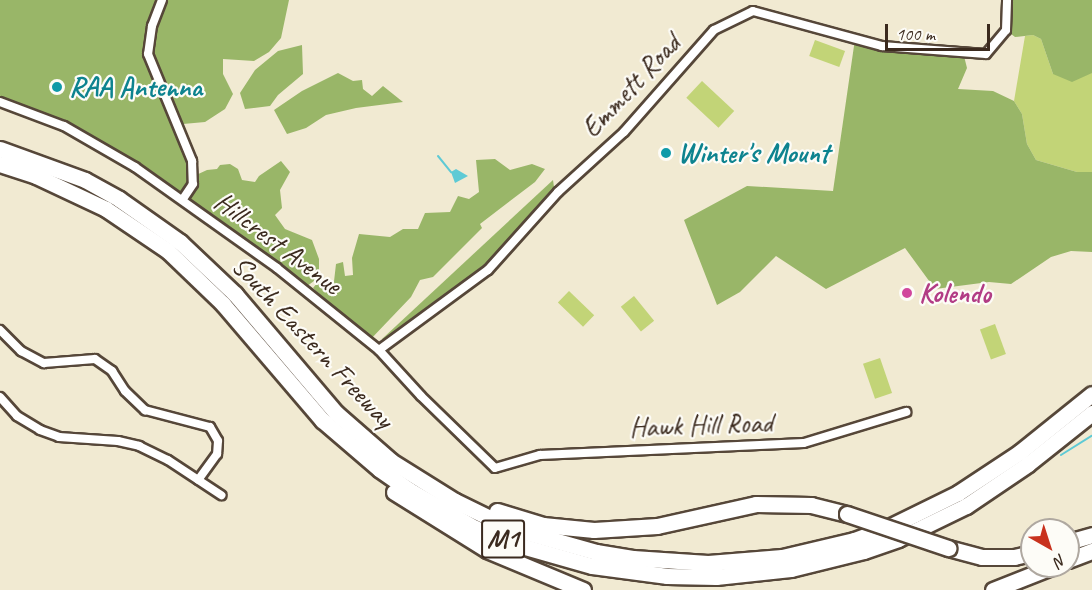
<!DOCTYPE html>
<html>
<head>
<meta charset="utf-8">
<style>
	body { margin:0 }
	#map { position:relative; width:1092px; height:590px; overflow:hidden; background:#f1ead2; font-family:Caveat,sans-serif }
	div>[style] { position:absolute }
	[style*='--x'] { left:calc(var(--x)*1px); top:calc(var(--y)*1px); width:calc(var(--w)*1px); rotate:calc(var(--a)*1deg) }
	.green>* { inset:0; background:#c2d477; transform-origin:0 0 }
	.forest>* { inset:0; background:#99b668 }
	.water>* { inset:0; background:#5ecad5 }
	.stream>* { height:2px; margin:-1px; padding:0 1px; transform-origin:1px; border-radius:1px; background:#5ecad5 }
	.roads { filter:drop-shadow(2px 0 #564739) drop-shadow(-2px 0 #564739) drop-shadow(0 2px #564739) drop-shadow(0 -2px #564739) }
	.street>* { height:8px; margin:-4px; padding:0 4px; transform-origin:4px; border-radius:4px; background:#fff }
	.highway>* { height:15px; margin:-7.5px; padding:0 7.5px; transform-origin:7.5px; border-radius:7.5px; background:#fff }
	.bridges { filter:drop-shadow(2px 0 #564739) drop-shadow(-2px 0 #564739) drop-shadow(0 2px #564739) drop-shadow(0 -2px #564739) }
	.highway-bridge>* { height:15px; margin:-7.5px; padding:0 7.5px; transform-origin:7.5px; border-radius:7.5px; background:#fff }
	.dots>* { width:16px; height:16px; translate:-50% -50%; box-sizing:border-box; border:3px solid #fdfcf7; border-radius:50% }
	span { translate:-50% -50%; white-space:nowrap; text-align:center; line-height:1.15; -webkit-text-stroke:4.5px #fdfcf7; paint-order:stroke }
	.shield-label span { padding:2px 4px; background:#fdfcf7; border:2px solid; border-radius:4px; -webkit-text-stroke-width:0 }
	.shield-label { font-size:27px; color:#3b2a1e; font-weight:700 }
	.street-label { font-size:28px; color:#3b2a1e }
	.culture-label { font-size:28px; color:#0d838f; font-weight:700 }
	.left { translate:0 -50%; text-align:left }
	.hotel-label { font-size:28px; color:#b23c85; font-weight:700 }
	.north { position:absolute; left:1020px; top:518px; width:60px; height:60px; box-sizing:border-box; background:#fdfcf7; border:2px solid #afa8a0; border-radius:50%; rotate:141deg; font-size:16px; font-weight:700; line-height:24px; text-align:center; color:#3b2a1e }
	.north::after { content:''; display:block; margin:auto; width:21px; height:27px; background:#c8321e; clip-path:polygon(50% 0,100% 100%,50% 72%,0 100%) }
	.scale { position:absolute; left:885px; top:24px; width:105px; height:27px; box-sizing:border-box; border:3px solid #3b2a1e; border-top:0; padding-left:8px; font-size:18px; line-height:21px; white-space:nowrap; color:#3b2a1e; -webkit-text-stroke:4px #fdfcf7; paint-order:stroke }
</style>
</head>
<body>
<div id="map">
	<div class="green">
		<i style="clip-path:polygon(1033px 35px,1041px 39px,1053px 74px,1092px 73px,1092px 172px,1077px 172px,1036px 160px,1027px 144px,1022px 114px,1014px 101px,1025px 36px)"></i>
		<i style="left:815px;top:40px;width:32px;height:17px;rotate:20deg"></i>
		<i style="left:702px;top:81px;width:44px;height:23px;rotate:43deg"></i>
		<i style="left:569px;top:291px;width:35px;height:16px;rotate:44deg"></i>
		<i style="left:634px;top:296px;width:32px;height:17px;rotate:51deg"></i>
		<i style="left:995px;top:324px;width:32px;height:16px;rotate:70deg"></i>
		<i style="left:880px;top:358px;width:37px;height:18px;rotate:71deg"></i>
	</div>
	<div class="forest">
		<i style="clip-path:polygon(0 0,289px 0,281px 38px,269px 52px,254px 61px,223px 59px,223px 74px,233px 94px,225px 109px,205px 122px,172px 125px,194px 176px,207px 170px,217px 169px,220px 165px,230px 164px,238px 169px,242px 180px,255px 182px,259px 176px,281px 161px,290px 172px,280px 190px,282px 208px,275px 215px,285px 229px,312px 240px,319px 259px,319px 274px,314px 281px,303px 289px,183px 199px,64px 126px,0 103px)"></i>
		<i style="clip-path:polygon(1007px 0,1092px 0,1092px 73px,1072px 82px,1053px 74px,1041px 39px,1033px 35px,1015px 37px,1006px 30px)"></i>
		<i style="clip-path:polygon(855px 39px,882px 46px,963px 52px,967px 68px,958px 89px,993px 91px,1014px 101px,1022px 114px,1027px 144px,1036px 160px,1077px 172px,1092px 172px,1092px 252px,1071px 251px,1051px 257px,1011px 284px,989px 282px,935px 289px,905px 248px,826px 289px,776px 256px,740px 292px,717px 305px,684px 220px,747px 186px,833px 191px)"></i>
		<i style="clip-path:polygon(302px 45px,303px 74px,278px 95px,270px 106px,245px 109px,240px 93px,255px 70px,278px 51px)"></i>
		<i style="clip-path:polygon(338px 73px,353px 81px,362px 80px,363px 89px,372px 96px,383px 86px,403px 102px,356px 108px,326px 115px,306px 128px,287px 134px,274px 110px,302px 91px)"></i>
		<i style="clip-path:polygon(495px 159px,510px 170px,532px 164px,545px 169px,535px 182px,480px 224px,482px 228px,433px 277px,420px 280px,411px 297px,368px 342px,327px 308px,330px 304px,313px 288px,318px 282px,333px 290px,336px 264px,343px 262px,345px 276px,353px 275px,352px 258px,359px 234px,390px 237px,403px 229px,418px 229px,425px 213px,450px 212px,458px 196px,469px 199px,479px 192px,476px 160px)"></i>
		<i style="clip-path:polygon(553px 180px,555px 194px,488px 270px,388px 344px,382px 339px)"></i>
	</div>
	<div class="water">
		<i style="clip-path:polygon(456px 169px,468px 176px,455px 183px,451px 172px)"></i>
	</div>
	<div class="stream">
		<i style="--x:438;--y:156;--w:21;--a:51"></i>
		<i style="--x:1061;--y:455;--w:36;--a:-32"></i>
	</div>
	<div class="roads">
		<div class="street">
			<i style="--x:162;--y:0;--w:28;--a:111"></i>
			<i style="--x:152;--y:26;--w:28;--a:98"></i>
			<i style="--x:148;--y:54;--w:116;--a:67.6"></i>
			<i style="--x:192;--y:161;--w:23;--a:88"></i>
			<i style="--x:193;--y:184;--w:18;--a:124"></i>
			<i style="--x:0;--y:102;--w:68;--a:20.6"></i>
			<i style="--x:64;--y:126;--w:82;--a:30"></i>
			<i style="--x:135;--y:167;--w:174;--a:35.4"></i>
			<i style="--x:277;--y:268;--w:131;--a:38.8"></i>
			<i style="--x:379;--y:350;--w:62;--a:47.6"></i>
			<i style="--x:421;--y:396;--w:103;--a:44.2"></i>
			<i style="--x:495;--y:468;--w:47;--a:-16.1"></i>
			<i style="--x:540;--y:455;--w:264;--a:-2.6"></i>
			<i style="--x:804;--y:443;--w:107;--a:-16.9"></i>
			<i style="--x:0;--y:330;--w:30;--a:45"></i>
			<i style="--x:21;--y:351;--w:26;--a:28"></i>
			<i style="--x:44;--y:363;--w:51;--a:-4.5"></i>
			<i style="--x:95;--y:359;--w:21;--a:35"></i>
			<i style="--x:112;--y:371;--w:24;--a:57"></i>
			<i style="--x:125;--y:391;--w:28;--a:44"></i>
			<i style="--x:145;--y:410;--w:67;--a:14.7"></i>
			<i style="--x:210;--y:427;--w:16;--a:60"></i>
			<i style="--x:218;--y:441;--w:13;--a:94"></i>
			<i style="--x:217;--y:454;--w:32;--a:126"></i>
			<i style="--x:379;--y:350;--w:135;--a:-36.3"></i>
			<i style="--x:488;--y:270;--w:105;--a:-48.1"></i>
			<i style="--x:558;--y:192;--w:89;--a:-42.3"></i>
			<i style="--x:624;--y:132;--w:136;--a:-48.6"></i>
			<i style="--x:714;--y:30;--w:43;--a:-26"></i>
			<i style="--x:753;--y:11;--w:134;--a:15.2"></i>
			<i style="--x:882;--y:46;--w:104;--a:4.4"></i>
			<i style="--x:986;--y:54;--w:31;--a:-50"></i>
			<i style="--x:1006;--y:30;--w:30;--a:-88"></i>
			<i style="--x:0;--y:397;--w:25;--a:48"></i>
			<i style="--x:17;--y:416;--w:27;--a:31"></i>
			<i style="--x:40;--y:430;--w:20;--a:20"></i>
			<i style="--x:59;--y:437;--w:59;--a:3.9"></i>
			<i style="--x:118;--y:441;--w:22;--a:13"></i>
			<i style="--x:139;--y:446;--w:32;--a:26"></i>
			<i style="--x:168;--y:460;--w:64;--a:33.4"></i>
		</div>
		<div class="highway">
			<i style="--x:0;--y:149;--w:90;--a:20"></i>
			<i style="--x:85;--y:180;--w:39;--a:29"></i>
			<i style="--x:119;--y:199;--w:75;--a:35.2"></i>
			<i style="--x:180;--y:242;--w:76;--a:43.4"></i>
			<i style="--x:235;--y:294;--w:156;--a:49.7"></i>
			<i style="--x:336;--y:413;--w:73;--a:41.1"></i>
			<i style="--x:391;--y:461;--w:75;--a:32"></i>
			<i style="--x:455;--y:501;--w:37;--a:26"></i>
			<i style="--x:488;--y:517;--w:40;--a:22"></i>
			<i style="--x:525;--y:532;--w:74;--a:15.7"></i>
			<i style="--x:596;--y:552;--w:37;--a:9"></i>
			<i style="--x:633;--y:558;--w:75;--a:3.8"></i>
			<i style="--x:708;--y:563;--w:74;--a:-4.6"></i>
			<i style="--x:782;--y:557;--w:74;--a:-13.3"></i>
			<i style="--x:854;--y:540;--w:35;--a:-20"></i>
			<i style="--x:887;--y:528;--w:79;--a:-26.2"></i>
			<i style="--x:958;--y:493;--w:74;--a:-33.5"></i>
			<i style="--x:1020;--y:452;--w:92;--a:-38.9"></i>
			<i style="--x:0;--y:164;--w:38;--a:18"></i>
			<i style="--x:36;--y:176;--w:77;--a:25.2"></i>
			<i style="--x:106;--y:209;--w:75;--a:34.1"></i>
			<i style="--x:168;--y:251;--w:76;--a:43.9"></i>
			<i style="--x:223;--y:304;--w:153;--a:49.5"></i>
			<i style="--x:322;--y:420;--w:75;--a:40.7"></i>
			<i style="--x:379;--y:469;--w:37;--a:35"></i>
			<i style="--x:409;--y:490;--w:76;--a:29.9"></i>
			<i style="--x:475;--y:528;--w:39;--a:23"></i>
			<i style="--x:511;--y:543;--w:84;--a:15.9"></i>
			<i style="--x:592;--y:566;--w:76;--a:7.6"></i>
			<i style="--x:667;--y:576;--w:49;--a:1.2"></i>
			<i style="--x:716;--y:577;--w:75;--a:-6.1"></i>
			<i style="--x:791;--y:569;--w:75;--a:-13.9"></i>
			<i style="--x:864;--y:551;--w:36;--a:-19"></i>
			<i style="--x:898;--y:539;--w:76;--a:-25.9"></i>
			<i style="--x:966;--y:506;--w:75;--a:-34.1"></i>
			<i style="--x:1028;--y:464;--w:82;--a:-38.6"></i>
			<i style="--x:394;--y:492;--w:110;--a:31.9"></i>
			<i style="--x:487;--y:550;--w:104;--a:22.6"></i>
			<i style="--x:497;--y:511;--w:48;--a:16.9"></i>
			<i style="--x:543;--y:525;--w:51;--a:5.6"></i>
			<i style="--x:594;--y:530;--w:63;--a:-3.6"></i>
			<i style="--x:657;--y:526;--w:101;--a:-12.5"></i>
			<i style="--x:756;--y:504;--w:55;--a:1"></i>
			<i style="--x:811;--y:505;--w:37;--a:14"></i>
			<i style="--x:1068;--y:542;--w:25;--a:-16"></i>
			<i style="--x:948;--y:548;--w:35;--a:15"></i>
			<i style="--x:982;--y:557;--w:32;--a:0"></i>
			<i style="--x:1014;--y:557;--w:18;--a:-13"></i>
			<i style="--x:1068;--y:560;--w:26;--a:-21"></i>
			<i style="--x:993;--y:590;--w:66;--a:-21.5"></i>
		</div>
	</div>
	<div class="bridges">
		<div class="highway-bridge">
			<i style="--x:847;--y:514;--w:107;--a:18.6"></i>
		</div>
	</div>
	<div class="dots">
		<i style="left:57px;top:87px;background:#0f9aa8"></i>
		<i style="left:666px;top:153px;background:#0f9aa8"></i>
		<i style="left:907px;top:293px;background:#d1479c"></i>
	</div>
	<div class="shield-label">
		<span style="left:503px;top:539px">M1</span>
	</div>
	<div class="street-label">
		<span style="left:631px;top:86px;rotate:-47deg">Emmett Road</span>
		<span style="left:278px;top:243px;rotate:37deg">Hillcrest Avenue</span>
		<span style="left:313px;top:342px;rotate:47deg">South Eastern Freeway</span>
		<span style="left:701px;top:425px;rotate:-2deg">Hawk Hill Road</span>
	</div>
	<div class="culture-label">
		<span class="left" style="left:69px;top:87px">RAA Antenna</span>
		<span class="left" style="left:678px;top:153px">Winter's Mount</span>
	</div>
	<div class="hotel-label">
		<span class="left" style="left:919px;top:293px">Kolendo</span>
	</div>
	<div class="north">N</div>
	<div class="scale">100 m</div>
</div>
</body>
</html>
